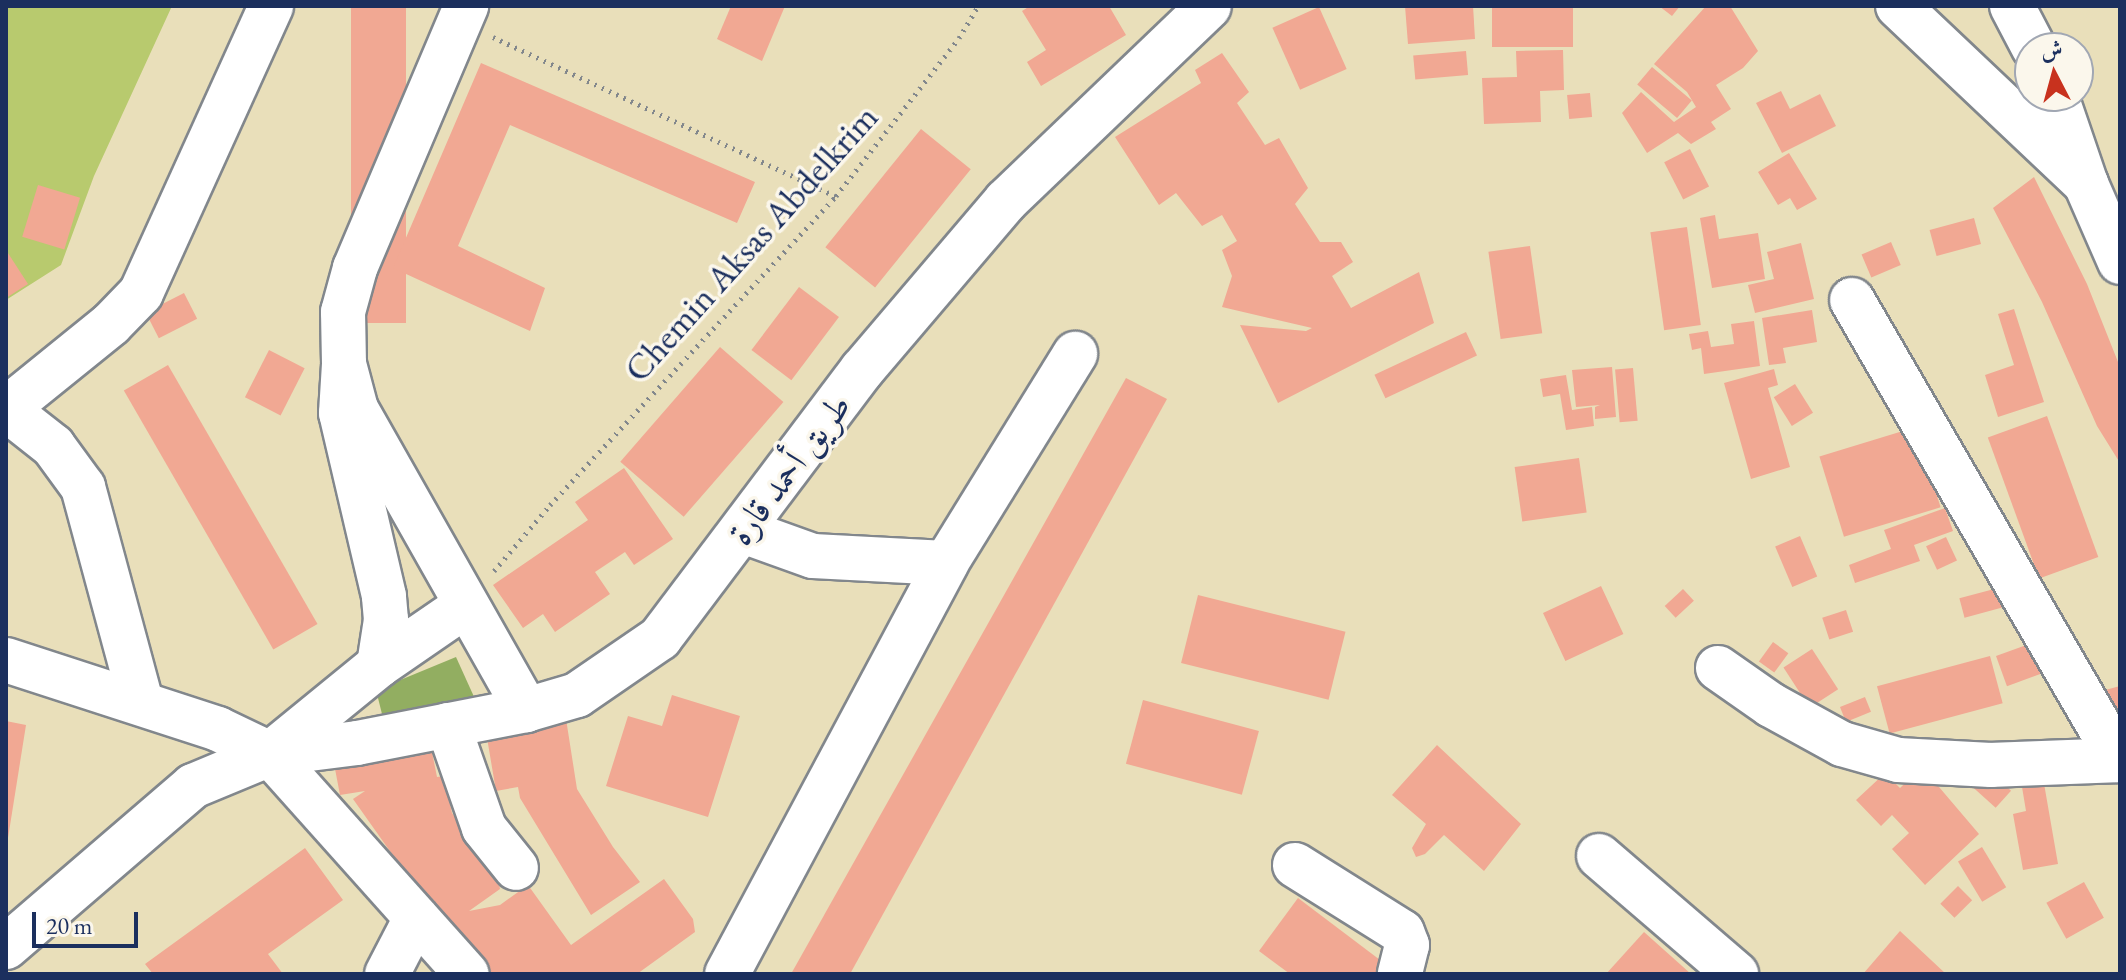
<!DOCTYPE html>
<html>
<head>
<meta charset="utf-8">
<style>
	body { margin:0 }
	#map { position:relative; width:2126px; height:980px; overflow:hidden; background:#e9dfba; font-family:"EB Garamond",Amiri,serif }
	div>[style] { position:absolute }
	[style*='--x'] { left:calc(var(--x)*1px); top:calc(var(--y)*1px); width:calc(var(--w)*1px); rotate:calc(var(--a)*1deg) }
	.green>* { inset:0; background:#b8ca6e }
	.forest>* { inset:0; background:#92ae61 }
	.building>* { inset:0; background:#f1a893; transform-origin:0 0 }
	.path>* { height:5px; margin-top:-2.5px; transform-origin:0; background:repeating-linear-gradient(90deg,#82878c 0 2px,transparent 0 8px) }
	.roads { filter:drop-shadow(2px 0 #82878c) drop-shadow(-2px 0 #82878c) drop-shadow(0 2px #82878c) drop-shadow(0 -2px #82878c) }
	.minor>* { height:44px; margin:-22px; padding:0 22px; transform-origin:22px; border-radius:22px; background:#fff }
	.major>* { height:44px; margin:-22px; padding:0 22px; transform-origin:22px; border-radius:22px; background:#fff }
	.highway>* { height:44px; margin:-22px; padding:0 22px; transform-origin:22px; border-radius:22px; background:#fff }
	span { translate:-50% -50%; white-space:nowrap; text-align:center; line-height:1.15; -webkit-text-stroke:7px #fbf7ec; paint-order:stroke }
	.street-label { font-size:36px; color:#1b2f5e }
	.frame { position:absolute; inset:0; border:8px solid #1b2f5e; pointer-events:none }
	.north { position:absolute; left:2014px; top:32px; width:80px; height:80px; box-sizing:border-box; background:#fbf7ec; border:2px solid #a1a7b3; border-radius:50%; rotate:354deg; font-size:22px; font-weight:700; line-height:32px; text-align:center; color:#1b2f5e }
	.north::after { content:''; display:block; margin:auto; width:28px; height:36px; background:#c8321e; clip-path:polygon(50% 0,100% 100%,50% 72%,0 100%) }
	.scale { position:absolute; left:32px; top:912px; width:106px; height:36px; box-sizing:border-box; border:4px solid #1b2f5e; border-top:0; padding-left:10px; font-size:24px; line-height:28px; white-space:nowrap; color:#1b2f5e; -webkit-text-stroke:6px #fbf7ec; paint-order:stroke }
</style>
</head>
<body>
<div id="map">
	<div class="green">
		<i style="clip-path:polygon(6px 6px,172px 6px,94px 176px,61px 265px,6px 300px)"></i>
	</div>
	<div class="forest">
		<i style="clip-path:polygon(456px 657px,475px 699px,382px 714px,376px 690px)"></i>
	</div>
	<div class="building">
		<i style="left:351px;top:6px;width:55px;height:317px"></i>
		<i style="clip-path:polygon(731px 6px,785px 6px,762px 61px,717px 39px)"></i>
		<i style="clip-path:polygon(1030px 6px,1109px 6px,1126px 35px,1041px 86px,1027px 62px,1046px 50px,1022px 11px)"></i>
		<i style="clip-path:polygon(1405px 6px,1473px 6px,1475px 39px,1408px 44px)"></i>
		<i style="left:1492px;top:6px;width:81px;height:41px"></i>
		<i style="clip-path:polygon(1659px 6px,1680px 6px,1672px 16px)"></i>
		<i style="clip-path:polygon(1706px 6px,1730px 6px,1758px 51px,1743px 68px,1716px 85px,1731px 109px,1711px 122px,1716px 129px,1691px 144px,1678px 133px,1647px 153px,1622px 113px,1641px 92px,1674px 122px,1696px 107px,1687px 92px,1654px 64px)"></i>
		<i style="left:1319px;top:7px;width:68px;height:51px;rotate:66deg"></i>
		<i style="clip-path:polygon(1563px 50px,1564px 90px,1540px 91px,1541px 122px,1484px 124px,1482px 78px,1517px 77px,1516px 51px)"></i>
		<i style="left:1466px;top:51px;width:24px;height:53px;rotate:85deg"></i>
		<i style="clip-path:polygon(1222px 53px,1249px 92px,1237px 103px,1265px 145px,1279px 138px,1308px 188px,1295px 204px,1320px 242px,1341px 242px,1353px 262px,1332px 276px,1351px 308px,1419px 272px,1434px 323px,1278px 403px,1240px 325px,1306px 331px,1312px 328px,1222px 307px,1232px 276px,1222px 250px,1237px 241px,1222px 215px,1202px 226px,1176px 193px,1159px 205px,1115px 137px,1201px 83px,1195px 70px)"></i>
		<i style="clip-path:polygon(481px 63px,755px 182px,737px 223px,510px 125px,458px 246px,545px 288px,530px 331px,393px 268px)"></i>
		<i style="left:1652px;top:67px;width:52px;height:23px;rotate:40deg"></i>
		<i style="clip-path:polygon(1781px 91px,1790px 109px,1820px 94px,1836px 126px,1782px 153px,1756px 103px)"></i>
		<i style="left:1590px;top:93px;width:24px;height:23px;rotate:85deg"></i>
		<i style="left:921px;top:129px;width:64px;height:152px;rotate:39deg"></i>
		<i style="left:1690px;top:149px;width:42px;height:29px;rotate:63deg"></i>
		<i style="clip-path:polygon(1789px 153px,1817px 199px,1797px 210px,1790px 198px,1778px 205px,1758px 172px)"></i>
		<i style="clip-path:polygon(2034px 177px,2087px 284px,2120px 367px,2120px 463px,2097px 426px,2042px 302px,1993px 208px)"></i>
		<i style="left:38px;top:185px;width:44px;height:54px;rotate:17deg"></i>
		<i style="clip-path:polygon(1715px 215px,1719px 239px,1758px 233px,1765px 279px,1712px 288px,1700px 218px)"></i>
		<i style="left:1974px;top:218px;width:27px;height:46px;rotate:75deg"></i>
		<i style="left:1687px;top:227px;width:99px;height:37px;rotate:82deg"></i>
		<i style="left:1891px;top:242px;width:25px;height:32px;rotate:67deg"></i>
		<i style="clip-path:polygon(1801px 243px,1814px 299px,1755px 313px,1748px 285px,1774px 279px,1767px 252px)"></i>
		<i style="left:1530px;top:246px;width:88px;height:42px;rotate:82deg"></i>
		<i style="clip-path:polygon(6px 250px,28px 284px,6px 298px)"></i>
		<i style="left:799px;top:287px;width:50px;height:79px;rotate:37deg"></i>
		<i style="left:184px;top:293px;width:29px;height:43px;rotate:63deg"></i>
		<i style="clip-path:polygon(2014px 309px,2044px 402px,1998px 417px,1985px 375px,2014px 365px,1998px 314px)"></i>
		<i style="clip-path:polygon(1812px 310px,1817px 342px,1783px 348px,1786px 363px,1769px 365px,1762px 318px)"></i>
		<i style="clip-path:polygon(1754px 321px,1760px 366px,1704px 374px,1701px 348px,1692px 350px,1689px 334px,1708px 331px,1711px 347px,1734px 344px,1731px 324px)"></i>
		<i style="left:1466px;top:332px;width:26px;height:101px;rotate:65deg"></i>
		<i style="left:720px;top:347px;width:84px;height:152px;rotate:41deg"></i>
		<i style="left:269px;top:350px;width:40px;height:53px;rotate:27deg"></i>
		<i style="left:168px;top:365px;width:299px;height:51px;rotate:60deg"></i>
		<i style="clip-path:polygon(1612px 367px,1616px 417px,1595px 419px,1595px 407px,1600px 405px,1576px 407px,1572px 370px)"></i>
		<i style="left:1633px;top:368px;width:53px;height:18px;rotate:85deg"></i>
		<i style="clip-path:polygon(1774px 369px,1778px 385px,1768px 388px,1790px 467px,1751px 479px,1724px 383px)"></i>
		<i style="clip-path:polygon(1566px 375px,1572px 410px,1592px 407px,1594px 426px,1566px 430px,1560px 394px,1543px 397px,1540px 379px)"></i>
		<i style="clip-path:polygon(1126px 378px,1167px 399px,850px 974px,791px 974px)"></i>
		<i style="left:1795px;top:384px;width:34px;height:25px;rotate:58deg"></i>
		<i style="left:2047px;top:416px;width:150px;height:63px;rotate:70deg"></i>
		<i style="left:1916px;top:427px;width:84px;height:101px;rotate:73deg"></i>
		<i style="left:1579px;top:458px;width:55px;height:65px;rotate:82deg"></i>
		<i style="clip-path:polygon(624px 468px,673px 539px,634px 565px,625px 552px,595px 572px,610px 594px,555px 632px,543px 614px,523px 628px,493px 585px,588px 520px,575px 502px)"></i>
		<i style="clip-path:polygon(1945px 508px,1953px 531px,1914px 545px,1920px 561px,1855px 583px,1849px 565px,1891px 549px,1884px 530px)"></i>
		<i style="left:1800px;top:536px;width:44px;height:27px;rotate:67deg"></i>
		<i style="left:1946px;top:537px;width:26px;height:22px;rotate:65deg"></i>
		<i style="left:1601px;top:586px;width:53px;height:64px;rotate:65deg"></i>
		<i style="left:1998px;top:588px;width:20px;height:40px;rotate:75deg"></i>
		<i style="left:1683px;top:589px;width:16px;height:25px;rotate:47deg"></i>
		<i style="left:1198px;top:595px;width:152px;height:70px;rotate:14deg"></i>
		<i style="left:1846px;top:610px;width:23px;height:25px;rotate:72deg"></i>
		<i style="left:2043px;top:639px;width:32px;height:50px;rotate:70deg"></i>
		<i style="left:1773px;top:642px;width:19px;height:24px;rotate:36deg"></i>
		<i style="left:1812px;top:649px;width:48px;height:34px;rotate:57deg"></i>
		<i style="left:1990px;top:656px;width:49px;height:117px;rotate:75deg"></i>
		<i style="clip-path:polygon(2120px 686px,2120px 732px,2098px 692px)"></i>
		<i style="clip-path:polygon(672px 695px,740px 716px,708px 817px,606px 786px,628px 716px,662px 726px)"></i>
		<i style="left:1865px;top:697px;width:16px;height:27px;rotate:68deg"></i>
		<i style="left:1143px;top:700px;width:120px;height:66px;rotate:15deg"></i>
		<i style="clip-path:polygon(564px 706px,577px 789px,613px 847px,640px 882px,591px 915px,520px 798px,518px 787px,496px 791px,485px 726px)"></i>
		<i style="clip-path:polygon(6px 721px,26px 725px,8px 838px,6px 838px)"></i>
		<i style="clip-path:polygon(430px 742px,437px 777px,444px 776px,452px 813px,476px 847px,477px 856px,493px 853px,500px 889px,469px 911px,500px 905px,528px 885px,571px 945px,664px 879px,693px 919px,695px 932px,637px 974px,477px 974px,353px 799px,365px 791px,340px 795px,332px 753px)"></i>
		<i style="clip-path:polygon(1437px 745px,1521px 824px,1484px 871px,1444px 835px,1425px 854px,1416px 857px,1412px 848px,1426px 824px,1392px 795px)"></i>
		<i style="clip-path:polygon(1922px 767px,1979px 834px,1925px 885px,1892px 849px,1909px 833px,1892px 815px,1881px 826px,1856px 800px,1885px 773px,1900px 788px)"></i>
		<i style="left:1988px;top:770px;width:31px;height:23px;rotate:42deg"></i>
		<i style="clip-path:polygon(2042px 772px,2058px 864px,2023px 870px,2013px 814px,2026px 811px,2020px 775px)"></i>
		<i style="left:1982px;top:847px;width:47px;height:28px;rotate:59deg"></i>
		<i style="clip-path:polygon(305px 848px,343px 900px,268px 954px,283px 974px,153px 974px,145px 964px)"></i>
		<i style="left:2084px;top:882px;width:41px;height:43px;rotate:61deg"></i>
		<i style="left:1958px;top:886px;width:20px;height:25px;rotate:45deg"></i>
		<i style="clip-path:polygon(1298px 898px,1388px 966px,1382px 974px,1290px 974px,1259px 951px)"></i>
		<i style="clip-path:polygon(1900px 931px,1946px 974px,1863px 974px)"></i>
		<i style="clip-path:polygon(1644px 932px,1691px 974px,1606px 974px)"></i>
	</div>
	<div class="path">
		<i style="--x:493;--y:37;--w:378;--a:24.9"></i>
		<i style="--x:494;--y:571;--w:87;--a:-49.7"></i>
		<i style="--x:550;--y:505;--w:421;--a:-47.2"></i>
		<i style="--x:836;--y:196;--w:200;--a:-52.1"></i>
		<i style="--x:959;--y:38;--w:37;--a:-59"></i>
	</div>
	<div class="roads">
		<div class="minor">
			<i style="--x:1898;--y:6;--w:259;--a:43.4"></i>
			<i style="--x:1852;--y:300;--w:532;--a:59.87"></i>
			<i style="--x:344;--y:364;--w:52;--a:-91.1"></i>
			<i style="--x:343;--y:312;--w:46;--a:-74.7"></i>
			<i style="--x:355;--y:268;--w:285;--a:-67"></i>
			<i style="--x:6;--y:409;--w:135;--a:-39"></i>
			<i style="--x:111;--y:324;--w:43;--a:-45.9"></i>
			<i style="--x:141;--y:293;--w:315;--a:-65.6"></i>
			<i style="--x:6;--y:409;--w:60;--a:38.2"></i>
			<i style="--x:53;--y:446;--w:51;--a:53.8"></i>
			<i style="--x:83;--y:487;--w:223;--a:74.9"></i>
			<i style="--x:743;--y:531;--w:74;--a:19.7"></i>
			<i style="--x:813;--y:556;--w:133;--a:3"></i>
			<i style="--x:946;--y:563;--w:246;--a:-58.3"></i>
			<i style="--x:6;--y:660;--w:223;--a:18"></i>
			<i style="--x:218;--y:729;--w:58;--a:25.7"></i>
			<i style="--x:270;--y:754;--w:295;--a:48.2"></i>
			<i style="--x:379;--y:665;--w:46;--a:-81.2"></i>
			<i style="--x:386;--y:620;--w:24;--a:-95"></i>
			<i style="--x:384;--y:596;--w:188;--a:-103.2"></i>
			<i style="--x:341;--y:413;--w:49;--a:-86.5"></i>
			<i style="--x:344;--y:364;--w:47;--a:75.1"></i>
			<i style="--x:356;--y:409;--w:346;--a:60.5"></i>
			<i style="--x:1718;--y:668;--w:65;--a:34.9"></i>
			<i style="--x:1771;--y:705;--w:81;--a:28.8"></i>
			<i style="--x:1842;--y:744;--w:58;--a:15.9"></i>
			<i style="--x:1898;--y:760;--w:93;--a:3.1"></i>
			<i style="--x:1991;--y:765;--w:129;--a:-2.2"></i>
			<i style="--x:448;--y:725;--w:109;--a:70.7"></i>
			<i style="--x:484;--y:828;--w:51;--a:51.3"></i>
			<i style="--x:270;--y:754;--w:141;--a:-39.2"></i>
			<i style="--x:379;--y:665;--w:104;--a:-34.5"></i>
			<i style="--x:1599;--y:856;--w:181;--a:40.7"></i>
			<i style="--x:1295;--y:865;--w:126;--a:32.1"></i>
			<i style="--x:1402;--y:932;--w:14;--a:69"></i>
			<i style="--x:1407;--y:945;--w:30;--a:104"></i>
			<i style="--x:6;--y:947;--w:247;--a:-40.7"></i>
			<i style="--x:193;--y:786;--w:83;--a:-22.6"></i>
			<i style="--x:270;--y:754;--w:88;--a:-7.2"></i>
			<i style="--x:357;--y:743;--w:172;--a:-11"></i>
			<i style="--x:526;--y:710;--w:53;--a:-16.4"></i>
			<i style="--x:577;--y:695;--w:101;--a:-34.5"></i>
			<i style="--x:660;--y:638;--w:336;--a:-53"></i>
			<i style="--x:862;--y:370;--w:222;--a:-49.6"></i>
			<i style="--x:1006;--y:201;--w:281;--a:-43.8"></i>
			<i style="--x:727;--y:974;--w:466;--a:-61.9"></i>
		</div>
		<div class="major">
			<i style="--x:2012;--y:6;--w:47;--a:62.4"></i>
			<i style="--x:2056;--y:96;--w:93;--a:71.2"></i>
			<i style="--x:2086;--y:184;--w:85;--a:66.4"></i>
		</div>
		<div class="highway">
			<i style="--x:387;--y:974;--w:63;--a:-62.6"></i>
		</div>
	</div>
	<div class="street-label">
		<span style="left:751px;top:243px;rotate:-48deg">Chemin Aksas Abdelkrim</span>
		<span style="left:789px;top:469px;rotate:-53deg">طريق أحمد قارة</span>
	</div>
	<div class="frame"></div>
	<div class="north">ش</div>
	<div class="scale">20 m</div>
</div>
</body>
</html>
